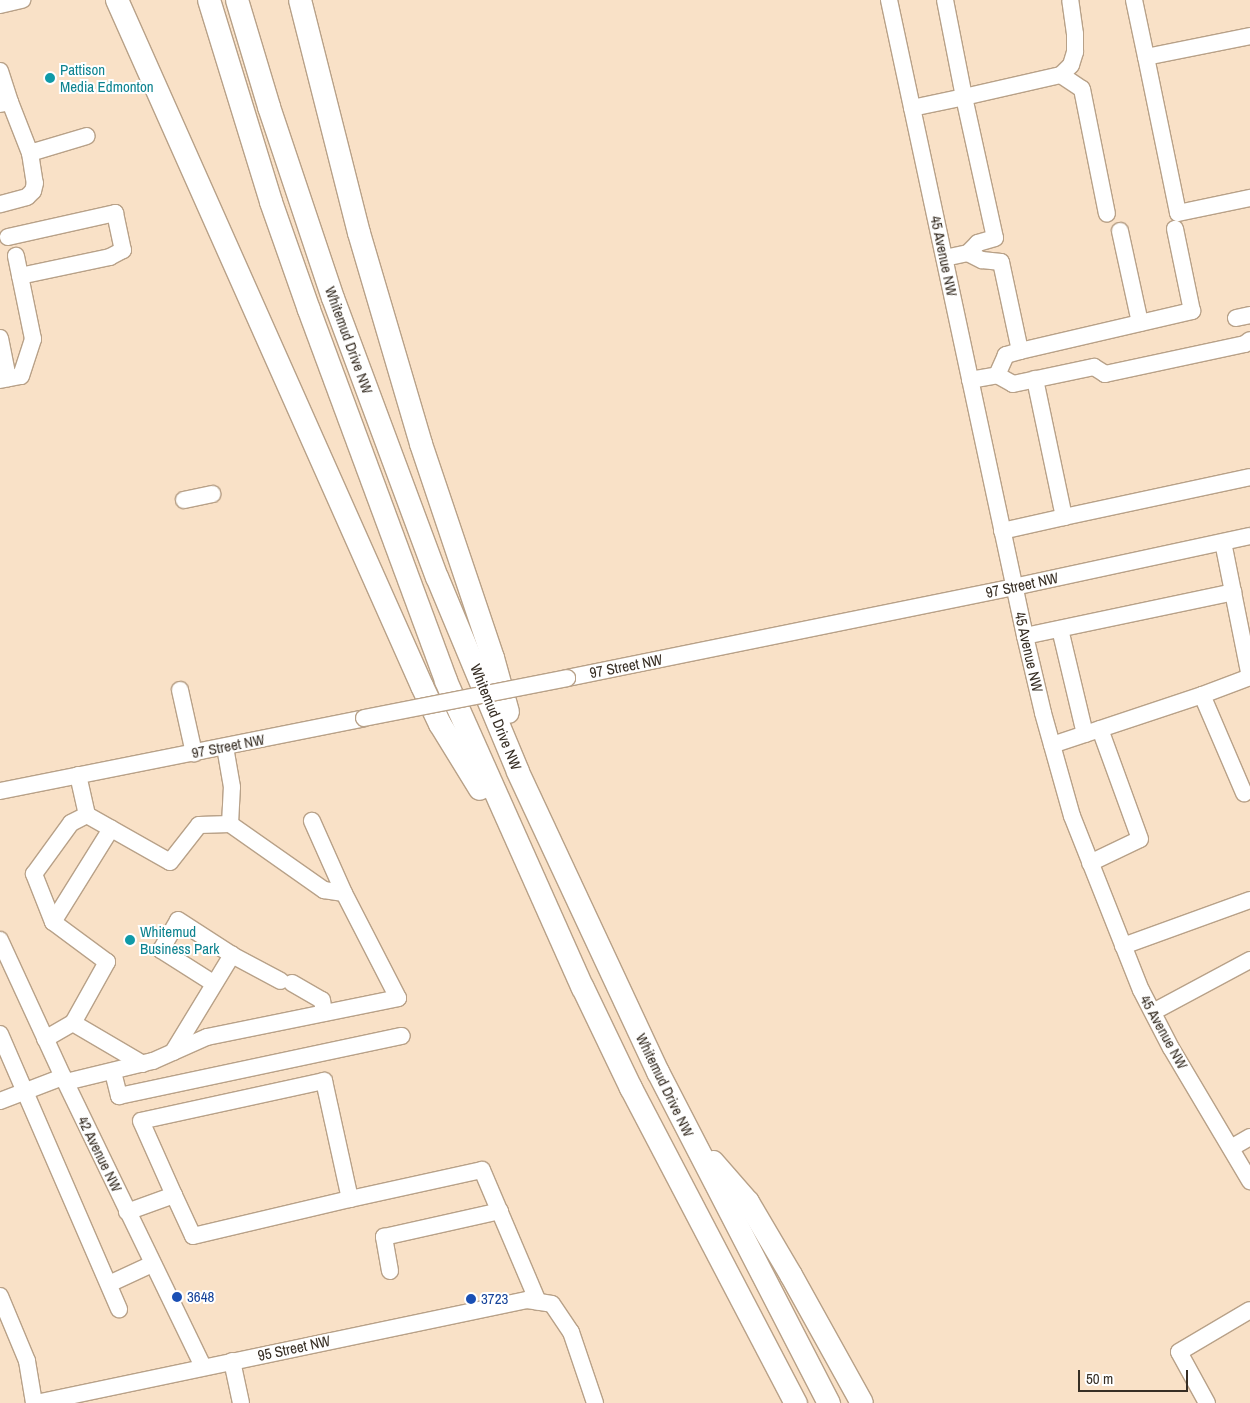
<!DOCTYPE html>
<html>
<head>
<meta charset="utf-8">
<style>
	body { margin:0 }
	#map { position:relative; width:1250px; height:1403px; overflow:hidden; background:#f9e1c7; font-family:"Archivo Narrow",sans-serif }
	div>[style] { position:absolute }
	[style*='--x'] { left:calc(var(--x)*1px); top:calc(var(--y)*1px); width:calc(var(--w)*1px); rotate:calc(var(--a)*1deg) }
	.roads { filter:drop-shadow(1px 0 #b8a188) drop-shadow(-1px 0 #b8a188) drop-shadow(0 1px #b8a188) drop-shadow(0 -1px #b8a188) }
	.minor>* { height:16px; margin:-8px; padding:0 8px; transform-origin:8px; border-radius:8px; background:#fff }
	.highway>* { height:22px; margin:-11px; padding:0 11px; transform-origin:11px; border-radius:11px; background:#fff }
	.bridges { filter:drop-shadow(1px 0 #b8a188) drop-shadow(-1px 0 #b8a188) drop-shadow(0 1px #b8a188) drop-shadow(0 -1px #b8a188) }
	.minor-bridge>* { height:16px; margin:-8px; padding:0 8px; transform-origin:8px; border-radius:8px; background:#fff }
	.dots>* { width:14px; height:14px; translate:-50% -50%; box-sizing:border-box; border:2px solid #fff; border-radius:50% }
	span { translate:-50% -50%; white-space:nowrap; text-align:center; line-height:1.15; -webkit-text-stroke:4px #fff; paint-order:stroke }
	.culture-label { font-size:15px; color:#0d838f }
	.left { translate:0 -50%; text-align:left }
	.street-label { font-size:15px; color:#372e24 }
	.transit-label { font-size:15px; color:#164399 }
	.scale { position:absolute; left:1078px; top:1370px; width:110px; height:22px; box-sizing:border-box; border:2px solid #372e24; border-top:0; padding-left:6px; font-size:15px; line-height:18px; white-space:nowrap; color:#372e24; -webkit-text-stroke:4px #fff; paint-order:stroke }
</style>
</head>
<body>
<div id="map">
	<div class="roads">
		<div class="minor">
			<i style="--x:889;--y:0;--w:650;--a:77.93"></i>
			<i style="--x:1025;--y:636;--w:79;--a:76.8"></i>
			<i style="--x:1043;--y:713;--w:107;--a:74.3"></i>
			<i style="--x:1072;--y:816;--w:187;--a:68.4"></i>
			<i style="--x:1141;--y:990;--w:65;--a:62.7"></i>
			<i style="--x:1171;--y:1048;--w:155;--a:59.3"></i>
			<i style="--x:945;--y:0;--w:99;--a:78.9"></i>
			<i style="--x:964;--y:97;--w:99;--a:-12.8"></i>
			<i style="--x:1061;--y:75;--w:14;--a:-45"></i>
			<i style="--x:1071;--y:65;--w:14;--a:-73"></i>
			<i style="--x:1075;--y:52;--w:18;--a:-90"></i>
			<i style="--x:1075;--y:34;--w:34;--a:-98"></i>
			<i style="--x:1134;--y:0;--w:58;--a:78.1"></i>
			<i style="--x:1146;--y:57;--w:106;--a:-11.4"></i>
			<i style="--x:0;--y:5;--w:23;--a:-13"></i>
			<i style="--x:1146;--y:57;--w:159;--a:78.4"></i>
			<i style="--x:1178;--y:213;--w:74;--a:-11.8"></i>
			<i style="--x:0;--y:71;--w:33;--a:72"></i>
			<i style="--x:1061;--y:75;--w:25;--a:34"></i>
			<i style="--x:1082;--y:89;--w:127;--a:78.7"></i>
			<i style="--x:0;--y:104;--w:10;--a:-11"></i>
			<i style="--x:10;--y:102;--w:55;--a:68.6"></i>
			<i style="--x:30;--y:153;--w:30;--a:81"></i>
			<i style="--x:35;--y:183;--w:8;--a:104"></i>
			<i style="--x:33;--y:191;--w:8;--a:135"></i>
			<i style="--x:27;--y:197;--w:28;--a:165"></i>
			<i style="--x:912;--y:108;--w:53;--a:-11.9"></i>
			<i style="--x:964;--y:97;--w:144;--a:77.6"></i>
			<i style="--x:995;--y:238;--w:18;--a:164"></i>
			<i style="--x:978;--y:243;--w:14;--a:135"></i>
			<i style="--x:968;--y:253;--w:24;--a:168"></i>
			<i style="--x:30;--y:153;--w:59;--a:-16.6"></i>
			<i style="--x:1120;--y:231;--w:94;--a:77.7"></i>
			<i style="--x:8;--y:237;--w:110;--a:-12.6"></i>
			<i style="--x:115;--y:213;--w:38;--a:78"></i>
			<i style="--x:123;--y:250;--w:15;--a:152"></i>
			<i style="--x:110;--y:257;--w:92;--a:168.1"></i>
			<i style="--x:968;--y:253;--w:16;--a:27"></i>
			<i style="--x:982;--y:260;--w:19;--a:6"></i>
			<i style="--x:1001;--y:262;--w:91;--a:77.9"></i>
			<i style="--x:1020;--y:351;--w:15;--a:164"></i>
			<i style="--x:1006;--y:355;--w:22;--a:114"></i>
			<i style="--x:1236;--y:318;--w:14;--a:-12"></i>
			<i style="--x:0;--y:338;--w:41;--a:78.7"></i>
			<i style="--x:1020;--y:351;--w:177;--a:-13.1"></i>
			<i style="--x:1192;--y:311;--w:84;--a:-101.7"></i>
			<i style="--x:0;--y:380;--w:21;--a:-11"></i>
			<i style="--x:21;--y:376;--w:39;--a:-72"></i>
			<i style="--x:33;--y:339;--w:85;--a:-101.6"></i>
			<i style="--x:970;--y:380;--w:27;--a:-10"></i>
			<i style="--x:997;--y:375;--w:18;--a:29"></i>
			<i style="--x:1013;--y:384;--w:83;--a:-11.9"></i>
			<i style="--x:1094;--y:367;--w:13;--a:32"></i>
			<i style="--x:1105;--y:374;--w:143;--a:-12.1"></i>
			<i style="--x:1245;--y:344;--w:6;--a:-39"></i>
			<i style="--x:184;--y:500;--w:29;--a:-12"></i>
			<i style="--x:1064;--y:517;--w:190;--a:-12.1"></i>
			<i style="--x:1002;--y:531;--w:64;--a:-12.7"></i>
			<i style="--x:1064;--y:517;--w:141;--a:-101.9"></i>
			<i style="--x:1223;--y:542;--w:51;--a:78.7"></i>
			<i style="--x:1060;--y:629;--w:108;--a:76.6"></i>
			<i style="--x:1025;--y:636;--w:213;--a:-11.9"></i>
			<i style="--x:1233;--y:592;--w:87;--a:78.7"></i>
			<i style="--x:1250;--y:677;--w:51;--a:159.4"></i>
			<i style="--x:567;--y:678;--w:456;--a:-11.5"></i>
			<i style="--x:1014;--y:587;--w:241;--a:-12.2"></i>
			<i style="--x:180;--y:690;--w:65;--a:77.5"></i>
			<i style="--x:1052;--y:745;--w:158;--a:-18.4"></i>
			<i style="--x:1202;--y:695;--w:107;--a:66.8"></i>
			<i style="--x:78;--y:775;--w:41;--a:77.3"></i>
			<i style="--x:87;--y:815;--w:95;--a:29.5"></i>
			<i style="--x:170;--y:862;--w:47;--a:-51.9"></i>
			<i style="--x:199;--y:825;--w:31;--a:-2"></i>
			<i style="--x:230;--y:824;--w:37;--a:-87"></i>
			<i style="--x:232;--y:787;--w:41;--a:-99.9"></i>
			<i style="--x:0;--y:791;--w:371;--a:-11.3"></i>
			<i style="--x:230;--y:824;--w:115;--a:35.1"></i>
			<i style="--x:324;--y:890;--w:20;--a:9"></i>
			<i style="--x:1090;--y:863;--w:55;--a:-25.6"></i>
			<i style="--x:1140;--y:839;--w:117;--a:-110"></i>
			<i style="--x:53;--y:922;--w:52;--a:-111.6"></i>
			<i style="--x:34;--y:874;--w:63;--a:-54"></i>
			<i style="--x:71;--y:823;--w:18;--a:-27"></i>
			<i style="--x:0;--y:940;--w:151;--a:65.3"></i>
			<i style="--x:63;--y:1077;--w:322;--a:64.2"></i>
			<i style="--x:1123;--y:946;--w:135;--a:-19.9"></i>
			<i style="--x:213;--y:983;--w:62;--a:-147.6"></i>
			<i style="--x:161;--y:950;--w:34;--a:-60"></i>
			<i style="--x:178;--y:920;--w:64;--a:32.9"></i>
			<i style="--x:292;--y:983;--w:34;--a:30"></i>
			<i style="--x:322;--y:1000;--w:13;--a:81"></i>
			<i style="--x:1153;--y:1012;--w:110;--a:-28.2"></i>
			<i style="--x:73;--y:1023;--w:81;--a:30.4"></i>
			<i style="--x:0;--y:1034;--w:300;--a:66.6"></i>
			<i style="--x:45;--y:1039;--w:32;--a:-30"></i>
			<i style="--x:73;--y:1023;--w:70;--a:-60.9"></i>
			<i style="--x:107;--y:962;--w:67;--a:-143.5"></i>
			<i style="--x:53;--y:922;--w:110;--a:-58.1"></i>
			<i style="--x:173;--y:1052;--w:114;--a:-58.7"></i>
			<i style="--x:232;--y:955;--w:55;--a:28"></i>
			<i style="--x:113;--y:1072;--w:25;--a:76"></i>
			<i style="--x:119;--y:1096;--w:289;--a:-12"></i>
			<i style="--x:66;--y:1082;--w:89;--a:-13.6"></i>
			<i style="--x:153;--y:1061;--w:59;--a:-24"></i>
			<i style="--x:207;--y:1037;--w:195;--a:-11.5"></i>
			<i style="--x:398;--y:998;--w:118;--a:-117.2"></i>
			<i style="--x:344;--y:893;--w:79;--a:-114"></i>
			<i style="--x:0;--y:1101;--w:67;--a:-20.9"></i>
			<i style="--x:1231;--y:1148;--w:22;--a:-30"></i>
			<i style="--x:350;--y:1199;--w:135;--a:-12.4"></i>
			<i style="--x:482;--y:1170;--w:143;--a:67"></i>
			<i style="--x:127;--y:1212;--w:50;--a:-19.9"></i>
			<i style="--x:174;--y:1195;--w:45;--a:65.1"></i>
			<i style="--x:193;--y:1236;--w:161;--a:-13.3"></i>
			<i style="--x:350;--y:1199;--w:121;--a:-102.4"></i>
			<i style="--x:324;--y:1081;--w:187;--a:167.7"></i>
			<i style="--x:141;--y:1121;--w:81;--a:66"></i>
			<i style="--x:390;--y:1271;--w:35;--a:-100"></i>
			<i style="--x:384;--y:1237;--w:119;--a:-12.6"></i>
			<i style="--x:109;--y:1284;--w:47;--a:-24.9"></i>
			<i style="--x:0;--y:1296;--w:70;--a:67.4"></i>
			<i style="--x:27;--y:1361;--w:43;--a:80.5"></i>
			<i style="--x:232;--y:1361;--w:43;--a:77.9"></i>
			<i style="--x:36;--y:1403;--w:502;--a:-11.85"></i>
			<i style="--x:527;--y:1300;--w:25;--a:9"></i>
			<i style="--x:552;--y:1304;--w:34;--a:56"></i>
			<i style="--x:571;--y:1332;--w:75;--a:71.3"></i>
			<i style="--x:1207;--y:1403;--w:58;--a:-118.8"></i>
			<i style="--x:1179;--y:1352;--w:82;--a:-30.6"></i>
		</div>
		<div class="highway">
			<i style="--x:117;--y:0;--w:751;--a:66.03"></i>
			<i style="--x:422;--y:686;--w:42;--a:64.7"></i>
			<i style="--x:440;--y:724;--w:76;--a:58.4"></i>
			<i style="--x:209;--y:0;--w:211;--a:72.9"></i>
			<i style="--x:271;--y:202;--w:114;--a:70.6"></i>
			<i style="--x:309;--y:310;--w:395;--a:69.7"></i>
			<i style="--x:446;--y:681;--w:336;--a:66"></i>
			<i style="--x:583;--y:988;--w:111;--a:64.4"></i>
			<i style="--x:631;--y:1088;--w:356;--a:62.4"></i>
			<i style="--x:237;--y:0;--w:112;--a:73.3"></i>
			<i style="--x:269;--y:107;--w:201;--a:71.5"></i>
			<i style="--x:333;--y:298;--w:298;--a:69.6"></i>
			<i style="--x:437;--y:577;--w:211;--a:67.4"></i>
			<i style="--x:518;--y:772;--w:331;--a:65"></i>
			<i style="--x:658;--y:1072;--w:373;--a:62.7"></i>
			<i style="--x:300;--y:0;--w:240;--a:75.8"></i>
			<i style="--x:359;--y:233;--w:220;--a:73.6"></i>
			<i style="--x:421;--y:444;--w:226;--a:71.4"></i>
			<i style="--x:493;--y:658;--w:56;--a:74.5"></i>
			<i style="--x:713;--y:1162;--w:53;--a:48.8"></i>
			<i style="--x:748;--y:1202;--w:85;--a:59.5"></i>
			<i style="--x:791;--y:1275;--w:146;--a:61"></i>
		</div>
	</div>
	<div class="bridges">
		<div class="minor-bridge">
			<i style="--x:364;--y:718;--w:207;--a:-11.1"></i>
		</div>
	</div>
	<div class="dots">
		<i style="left:50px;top:78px;background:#0f9aa8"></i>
		<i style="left:130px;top:940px;background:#0f9aa8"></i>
		<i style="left:177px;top:1297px;background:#1a4fb4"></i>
		<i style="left:471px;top:1299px;background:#1a4fb4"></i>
	</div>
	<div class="culture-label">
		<span class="left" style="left:60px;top:78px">Pattison<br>Media Edmonton</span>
		<span class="left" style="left:140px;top:940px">Whitemud<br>Business Park</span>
	</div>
	<div class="street-label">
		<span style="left:944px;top:256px;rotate:78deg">45 Avenue NW</span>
		<span style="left:349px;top:340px;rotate:70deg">Whitemud Drive NW</span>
		<span style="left:1022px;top:585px;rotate:-12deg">97 Street NW</span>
		<span style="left:1029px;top:652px;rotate:77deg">45 Avenue NW</span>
		<span style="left:626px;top:666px;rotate:-11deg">97 Street NW</span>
		<span style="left:496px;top:717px;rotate:68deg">Whitemud Drive NW</span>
		<span style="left:228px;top:746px;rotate:-11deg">97 Street NW</span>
		<span style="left:1164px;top:1032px;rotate:61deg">45 Avenue NW</span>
		<span style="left:665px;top:1085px;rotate:64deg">Whitemud Drive NW</span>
		<span style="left:100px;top:1154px;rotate:64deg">42 Avenue NW</span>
		<span style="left:294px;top:1348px;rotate:-12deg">95 Street NW</span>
	</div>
	<div class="transit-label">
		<span class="left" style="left:187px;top:1297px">3648</span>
		<span class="left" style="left:481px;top:1299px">3723</span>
	</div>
	<div class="scale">50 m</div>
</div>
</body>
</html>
